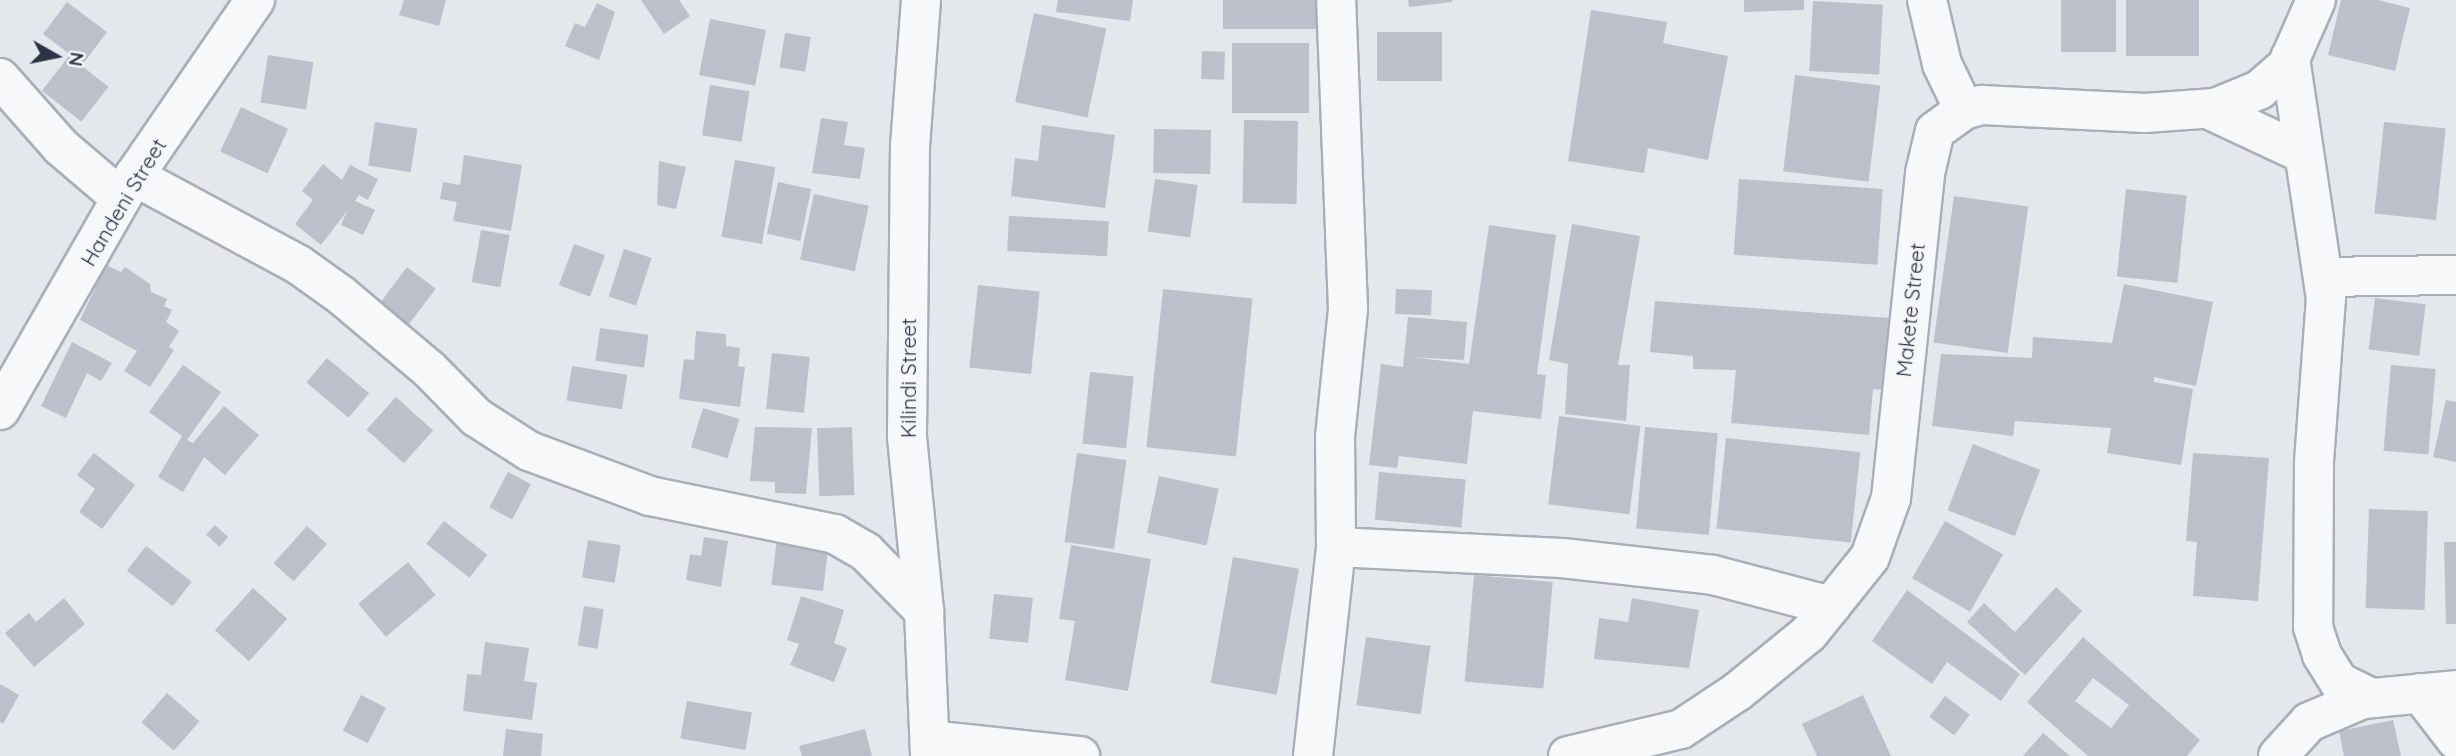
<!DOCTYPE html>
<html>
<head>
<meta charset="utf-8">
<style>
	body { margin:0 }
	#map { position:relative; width:2456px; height:756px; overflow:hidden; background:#e4e7ec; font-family:Quicksand,sans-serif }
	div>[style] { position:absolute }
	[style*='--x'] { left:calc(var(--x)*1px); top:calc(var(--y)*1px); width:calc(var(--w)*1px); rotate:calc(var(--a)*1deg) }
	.building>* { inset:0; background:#bbc0ca; transform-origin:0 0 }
	.roads { filter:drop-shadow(2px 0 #a9aeb7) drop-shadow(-2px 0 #a9aeb7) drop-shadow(0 2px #a9aeb7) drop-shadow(0 -2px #a9aeb7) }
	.minor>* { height:38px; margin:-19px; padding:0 19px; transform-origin:19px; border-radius:19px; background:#f7f8fa }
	span { translate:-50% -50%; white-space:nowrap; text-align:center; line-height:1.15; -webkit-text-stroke:5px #f4f6f9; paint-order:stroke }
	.street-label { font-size:21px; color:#2b3445 }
	.north { position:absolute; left:21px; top:21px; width:70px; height:70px; -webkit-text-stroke:5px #f4f6f9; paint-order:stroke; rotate:99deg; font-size:19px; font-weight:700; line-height:28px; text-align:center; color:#2b3445 }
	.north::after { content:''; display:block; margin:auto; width:24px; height:32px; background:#2b3445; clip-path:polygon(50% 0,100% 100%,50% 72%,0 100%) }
</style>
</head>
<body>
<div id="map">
	<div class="building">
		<i style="clip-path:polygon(404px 0,446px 0,439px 26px,399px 15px)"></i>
		<i style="clip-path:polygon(641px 0,679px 0,690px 16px,664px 34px)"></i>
		<i style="clip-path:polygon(1058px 0,1133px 0,1130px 21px,1056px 12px)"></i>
		<i style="left:1223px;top:0;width:96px;height:29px"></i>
		<i style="clip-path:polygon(1408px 0,1452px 0,1452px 2px,1409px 7px)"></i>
		<i style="clip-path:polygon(1744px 0,1804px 0,1804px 10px,1744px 12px)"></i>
		<i style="left:2061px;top:0;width:55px;height:52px"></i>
		<i style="left:2126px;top:0;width:73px;height:56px"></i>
		<i style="clip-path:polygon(2341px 0,2378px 0,2410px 8px,2395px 71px,2328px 55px)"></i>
		<i style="left:1813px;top:1px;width:70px;height:70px;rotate:3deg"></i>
		<i style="left:67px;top:2px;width:50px;height:40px;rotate:37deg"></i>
		<i style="clip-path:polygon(597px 3px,615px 12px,599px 60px,565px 46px,575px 23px,585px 27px)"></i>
		<i style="clip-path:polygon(1591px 10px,1667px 22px,1663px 43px,1728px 56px,1708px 160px,1648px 148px,1644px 173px,1568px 161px)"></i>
		<i style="left:1034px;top:13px;width:74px;height:91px;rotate:12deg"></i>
		<i style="left:710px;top:19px;width:57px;height:57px;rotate:11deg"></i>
		<i style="left:1377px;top:32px;width:65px;height:49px"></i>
		<i style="left:785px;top:33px;width:26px;height:35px;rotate:9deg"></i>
		<i style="left:1232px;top:43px;width:77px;height:70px"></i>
		<i style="left:1202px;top:51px;width:23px;height:28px;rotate:2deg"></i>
		<i style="left:268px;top:55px;width:46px;height:48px;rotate:9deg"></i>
		<i style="left:69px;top:56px;width:50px;height:44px;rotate:38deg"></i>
		<i style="left:1795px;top:75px;width:86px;height:97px;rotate:7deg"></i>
		<i style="left:710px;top:85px;width:40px;height:51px;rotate:9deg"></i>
		<i style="left:241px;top:107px;width:52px;height:49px;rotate:25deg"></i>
		<i style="clip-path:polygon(821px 118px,848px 122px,844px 145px,865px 148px,860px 179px,812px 173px)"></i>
		<i style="left:1244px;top:120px;width:54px;height:83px;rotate:1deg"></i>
		<i style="left:375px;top:122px;width:43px;height:44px;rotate:9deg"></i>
		<i style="left:2384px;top:122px;width:62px;height:92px;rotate:6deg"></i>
		<i style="clip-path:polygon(1042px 125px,1115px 135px,1105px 208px,1011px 196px,1015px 158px,1038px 161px)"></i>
		<i style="left:1154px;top:129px;width:57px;height:44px;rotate:1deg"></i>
		<i style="clip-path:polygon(464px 155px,522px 165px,511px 231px,453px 221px,457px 202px,440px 199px,443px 182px,460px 185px)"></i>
		<i style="left:735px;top:160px;width:41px;height:78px;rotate:10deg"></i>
		<i style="clip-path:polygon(659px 161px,686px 167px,676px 209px,657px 205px)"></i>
		<i style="clip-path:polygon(323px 164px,342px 180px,350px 165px,378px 179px,368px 200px,359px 195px,355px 201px,375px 210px,363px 235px,341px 225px,347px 211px,321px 245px,295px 224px,313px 200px,302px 191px)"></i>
		<i style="left:1155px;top:179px;width:43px;height:53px;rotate:8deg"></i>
		<i style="left:1739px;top:179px;width:144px;height:76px;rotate:4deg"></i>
		<i style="left:778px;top:182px;width:34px;height:53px;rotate:12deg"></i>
		<i style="left:2126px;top:189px;width:61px;height:88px;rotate:6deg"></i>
		<i style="left:814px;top:194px;width:56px;height:67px;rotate:12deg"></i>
		<i style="left:1954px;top:196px;width:75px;height:148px;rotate:8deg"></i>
		<i style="left:1009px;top:216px;width:100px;height:35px;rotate:3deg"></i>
		<i style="clip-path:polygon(1572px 224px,1640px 236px,1618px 365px,1630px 365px,1626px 421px,1565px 414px,1568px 364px,1549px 360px)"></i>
		<i style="clip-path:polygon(1489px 225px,1556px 235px,1537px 374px,1546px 375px,1541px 419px,1473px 411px,1467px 464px,1399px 456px,1397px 468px,1369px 465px,1381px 364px,1403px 367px,1408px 317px,1467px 322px,1464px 360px,1411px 357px,1469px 364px)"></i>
		<i style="left:481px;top:230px;width:29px;height:53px;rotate:10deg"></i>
		<i style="left:574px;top:244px;width:33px;height:44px;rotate:20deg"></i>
		<i style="left:624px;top:249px;width:29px;height:50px;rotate:18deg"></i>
		<i style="clip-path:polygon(106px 265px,121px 272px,125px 267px,150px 284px,151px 292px,167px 299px,164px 306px,172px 310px,166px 322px,179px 331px,169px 347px,174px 350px,150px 387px,124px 371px,137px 351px,80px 320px)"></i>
		<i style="left:407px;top:267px;width:36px;height:45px;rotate:37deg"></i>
		<i style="clip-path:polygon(2124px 284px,2213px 302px,2196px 386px,2154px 377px,2154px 382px,2193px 389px,2181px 465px,2107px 453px,2111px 428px,2015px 421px,2013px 436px,1932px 426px,1941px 354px,2032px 358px,2033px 337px,2112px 343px)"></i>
		<i style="left:978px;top:285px;width:62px;height:83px;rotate:6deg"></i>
		<i style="left:1163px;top:289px;width:90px;height:159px;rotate:6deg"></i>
		<i style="left:1396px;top:289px;width:36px;height:25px;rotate:2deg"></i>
		<i style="left:2375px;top:298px;width:51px;height:52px;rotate:7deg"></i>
		<i style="clip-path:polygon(1655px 301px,1890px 318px,1884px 390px,1873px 389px,1869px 435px,1731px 423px,1736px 370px,1693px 369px,1693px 356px,1650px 352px)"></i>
		<i style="left:600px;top:328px;width:49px;height:33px;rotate:8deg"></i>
		<i style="clip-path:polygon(696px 331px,726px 334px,726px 346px,740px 348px,738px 366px,745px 367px,740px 407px,679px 399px,684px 359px,694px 360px)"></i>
		<i style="clip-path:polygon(72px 342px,112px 363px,101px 381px,87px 373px,66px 418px,41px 406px)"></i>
		<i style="left:772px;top:353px;width:38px;height:56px;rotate:6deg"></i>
		<i style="left:327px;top:358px;width:55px;height:32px;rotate:40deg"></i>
		<i style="clip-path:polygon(183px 365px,221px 392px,187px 440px,193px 443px,224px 406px,259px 435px,225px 475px,204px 457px,183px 492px,158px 477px,182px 436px,149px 412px)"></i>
		<i style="left:2391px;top:365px;width:45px;height:86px;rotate:5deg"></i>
		<i style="left:572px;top:366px;width:56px;height:35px;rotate:9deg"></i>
		<i style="left:1090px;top:372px;width:44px;height:72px;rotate:6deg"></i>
		<i style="left:396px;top:397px;width:50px;height:44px;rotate:42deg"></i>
		<i style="clip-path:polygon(2446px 400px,2456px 402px,2456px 462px,2433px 457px)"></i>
		<i style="left:703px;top:408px;width:38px;height:41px;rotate:17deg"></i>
		<i style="left:1559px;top:416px;width:82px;height:89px;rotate:7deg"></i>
		<i style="clip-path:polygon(755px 427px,812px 428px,806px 494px,775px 493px,775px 482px,750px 481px)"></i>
		<i style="left:852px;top:427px;width:68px;height:35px;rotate:88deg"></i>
		<i style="left:1645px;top:427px;width:73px;height:102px;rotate:5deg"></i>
		<i style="left:1726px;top:438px;width:135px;height:91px;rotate:6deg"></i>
		<i style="left:1973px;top:444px;width:72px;height:71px;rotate:21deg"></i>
		<i style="clip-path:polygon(94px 453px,135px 485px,102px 529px,79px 512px,95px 489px,77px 475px)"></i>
		<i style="left:1077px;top:453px;width:50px;height:90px;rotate:8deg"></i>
		<i style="clip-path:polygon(2193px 453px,2269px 458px,2258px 601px,2193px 596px,2197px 542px,2186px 541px)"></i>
		<i style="left:508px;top:472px;width:26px;height:40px;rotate:28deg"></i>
		<i style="left:1379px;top:472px;width:87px;height:48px;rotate:5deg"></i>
		<i style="left:1159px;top:476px;width:61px;height:58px;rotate:12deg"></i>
		<i style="left:2369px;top:509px;width:59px;height:99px;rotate:2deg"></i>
		<i style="left:444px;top:521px;width:55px;height:29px;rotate:38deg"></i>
		<i style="left:1945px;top:521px;width:67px;height:66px;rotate:30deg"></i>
		<i style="left:215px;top:525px;width:18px;height:13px;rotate:43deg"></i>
		<i style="left:307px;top:526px;width:27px;height:50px;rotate:42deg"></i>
		<i style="clip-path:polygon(704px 537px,728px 541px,721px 587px,686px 580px,690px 554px,701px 556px)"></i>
		<i style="left:777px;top:539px;width:52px;height:46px;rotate:7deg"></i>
		<i style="left:588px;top:540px;width:33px;height:38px;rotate:9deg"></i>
		<i style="clip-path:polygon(2444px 542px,2456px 542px,2456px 624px,2446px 624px)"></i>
		<i style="clip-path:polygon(1071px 545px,1151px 559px,1128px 691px,1065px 680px,1075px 621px,1059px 619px)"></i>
		<i style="left:146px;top:546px;width:58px;height:31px;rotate:38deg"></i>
		<i style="left:1233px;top:557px;width:67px;height:128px;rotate:10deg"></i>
		<i style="left:408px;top:562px;width:43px;height:65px;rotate:50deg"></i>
		<i style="left:1474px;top:575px;width:79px;height:107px;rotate:5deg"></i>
		<i style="clip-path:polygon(2056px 587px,2082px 611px,2025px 675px,1967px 622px,1984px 603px,2015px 632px)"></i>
		<i style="left:253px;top:588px;width:46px;height:57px;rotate:42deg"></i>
		<i style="clip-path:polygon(1907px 590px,2020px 674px,2001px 701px,1947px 662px,1932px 684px,1872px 641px)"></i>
		<i style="left:994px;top:594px;width:39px;height:45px;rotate:6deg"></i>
		<i style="clip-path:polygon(801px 596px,844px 610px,834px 643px,847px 648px,834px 682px,790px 665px,799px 644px,787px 640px)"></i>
		<i style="clip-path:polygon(64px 598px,85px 624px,34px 667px,5px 633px,29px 613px,36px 622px)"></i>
		<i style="clip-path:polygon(1632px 598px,1699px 610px,1689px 668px,1594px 659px,1599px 618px,1628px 622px)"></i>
		<i style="left:584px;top:606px;width:20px;height:40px;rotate:9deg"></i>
		<i style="left:1366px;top:637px;width:65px;height:69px;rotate:8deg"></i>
		<i style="clip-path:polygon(evenodd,2083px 637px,2200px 740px,2187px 756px,2088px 756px,2027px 702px,2083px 637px,2093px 678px,2129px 705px,2111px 728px,2075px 701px,2093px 678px)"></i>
		<i style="clip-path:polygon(485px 642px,529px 648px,524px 681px,537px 683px,532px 720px,463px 711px,467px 674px,481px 675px)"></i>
		<i style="clip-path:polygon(0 684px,19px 695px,3px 724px,0 722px)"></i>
		<i style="left:167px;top:693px;width:43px;height:39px;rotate:41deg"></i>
		<i style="left:361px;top:695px;width:28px;height:40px;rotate:27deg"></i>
		<i style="clip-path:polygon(1863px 695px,1891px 756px,1817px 756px,1802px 724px)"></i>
		<i style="left:1945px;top:696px;width:31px;height:26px;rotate:37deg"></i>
		<i style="left:687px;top:701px;width:66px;height:38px;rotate:10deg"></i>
		<i style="clip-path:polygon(2393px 720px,2401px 756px,2344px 756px,2339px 731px)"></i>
		<i style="clip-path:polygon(506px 729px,543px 734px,541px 756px,503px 756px)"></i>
		<i style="clip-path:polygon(865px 729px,872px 756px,802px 756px,799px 746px)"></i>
		<i style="clip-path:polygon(2043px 733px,2070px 756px,2023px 756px)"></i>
	</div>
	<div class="roads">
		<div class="minor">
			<i style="--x:921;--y:0;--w:146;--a:94.3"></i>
			<i style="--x:910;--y:146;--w:291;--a:90.6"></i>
			<i style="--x:907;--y:437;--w:175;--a:84.4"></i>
			<i style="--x:924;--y:611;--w:145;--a:87.6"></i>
			<i style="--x:1927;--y:0;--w:66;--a:76.8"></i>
			<i style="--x:1942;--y:64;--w:51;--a:64.4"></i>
			<i style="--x:2290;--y:58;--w:243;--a:81.5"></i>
			<i style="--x:2326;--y:298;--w:165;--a:94.2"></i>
			<i style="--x:2314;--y:463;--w:164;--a:90.3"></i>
			<i style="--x:2313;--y:627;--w:29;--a:72"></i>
			<i style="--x:2322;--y:655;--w:32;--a:58"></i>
			<i style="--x:2339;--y:682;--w:37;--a:26"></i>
			<i style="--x:0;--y:78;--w:92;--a:48.5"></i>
			<i style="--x:61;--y:147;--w:79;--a:40.4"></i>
			<i style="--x:2208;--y:109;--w:106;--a:25.1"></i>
			<i style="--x:134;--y:176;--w:187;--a:28.3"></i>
			<i style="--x:299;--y:265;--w:52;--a:35.5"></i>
			<i style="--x:341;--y:295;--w:116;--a:40.1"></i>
			<i style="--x:430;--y:370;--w:66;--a:45.6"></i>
			<i style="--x:476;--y:417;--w:63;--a:32.7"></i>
			<i style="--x:529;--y:451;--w:129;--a:20.4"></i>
			<i style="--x:650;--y:496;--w:189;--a:11.6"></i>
			<i style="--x:835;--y:534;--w:36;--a:30"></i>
			<i style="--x:866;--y:552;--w:83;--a:45.5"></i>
			<i style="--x:2323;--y:277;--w:133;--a:-0.9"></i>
			<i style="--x:0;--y:410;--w:270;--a:-60.2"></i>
			<i style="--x:134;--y:176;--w:214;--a:-55.5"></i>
			<i style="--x:1336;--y:547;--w:226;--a:2.8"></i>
			<i style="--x:1562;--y:558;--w:152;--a:6.4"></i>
			<i style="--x:1713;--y:575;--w:122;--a:14.7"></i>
			<i style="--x:2420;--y:693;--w:59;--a:52.5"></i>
			<i style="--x:930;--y:740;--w:151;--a:6.1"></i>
			<i style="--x:1313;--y:756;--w:210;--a:-83.7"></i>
			<i style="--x:1336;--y:547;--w:110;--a:-90.5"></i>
			<i style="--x:1335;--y:437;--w:129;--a:-84.2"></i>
			<i style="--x:1348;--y:309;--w:309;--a:-92.2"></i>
			<i style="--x:1568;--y:756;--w:116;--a:-13.4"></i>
			<i style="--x:1681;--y:729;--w:67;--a:-33.5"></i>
			<i style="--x:1737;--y:692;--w:93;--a:-39.3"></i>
			<i style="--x:1809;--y:633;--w:97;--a:-51.2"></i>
			<i style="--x:1870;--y:557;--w:63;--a:-70.4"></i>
			<i style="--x:1891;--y:498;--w:327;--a:-84"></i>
			<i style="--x:1925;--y:173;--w:43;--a:-76.6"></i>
			<i style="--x:1935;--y:131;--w:36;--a:-36"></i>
			<i style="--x:1964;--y:110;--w:19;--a:-16"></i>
			<i style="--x:1982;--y:105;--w:163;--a:2.8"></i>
			<i style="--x:2145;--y:113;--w:70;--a:-4.1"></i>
			<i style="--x:2215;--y:108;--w:48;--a:-22.2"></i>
			<i style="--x:2259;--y:90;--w:37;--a:-41"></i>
			<i style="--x:2287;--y:66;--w:72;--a:-66.3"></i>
			<i style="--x:2278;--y:756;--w:46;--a:-47.6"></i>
			<i style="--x:2309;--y:722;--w:59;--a:-23.1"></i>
			<i style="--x:2363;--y:699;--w:93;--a:-5.5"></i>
		</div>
	</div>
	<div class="street-label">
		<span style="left:123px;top:202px;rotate:-59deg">Handeni Street</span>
		<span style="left:1910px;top:310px;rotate:-84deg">Makete Street</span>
		<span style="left:908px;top:378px;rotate:-90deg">Kilindi Street</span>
	</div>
	<div class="north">N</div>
</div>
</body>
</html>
